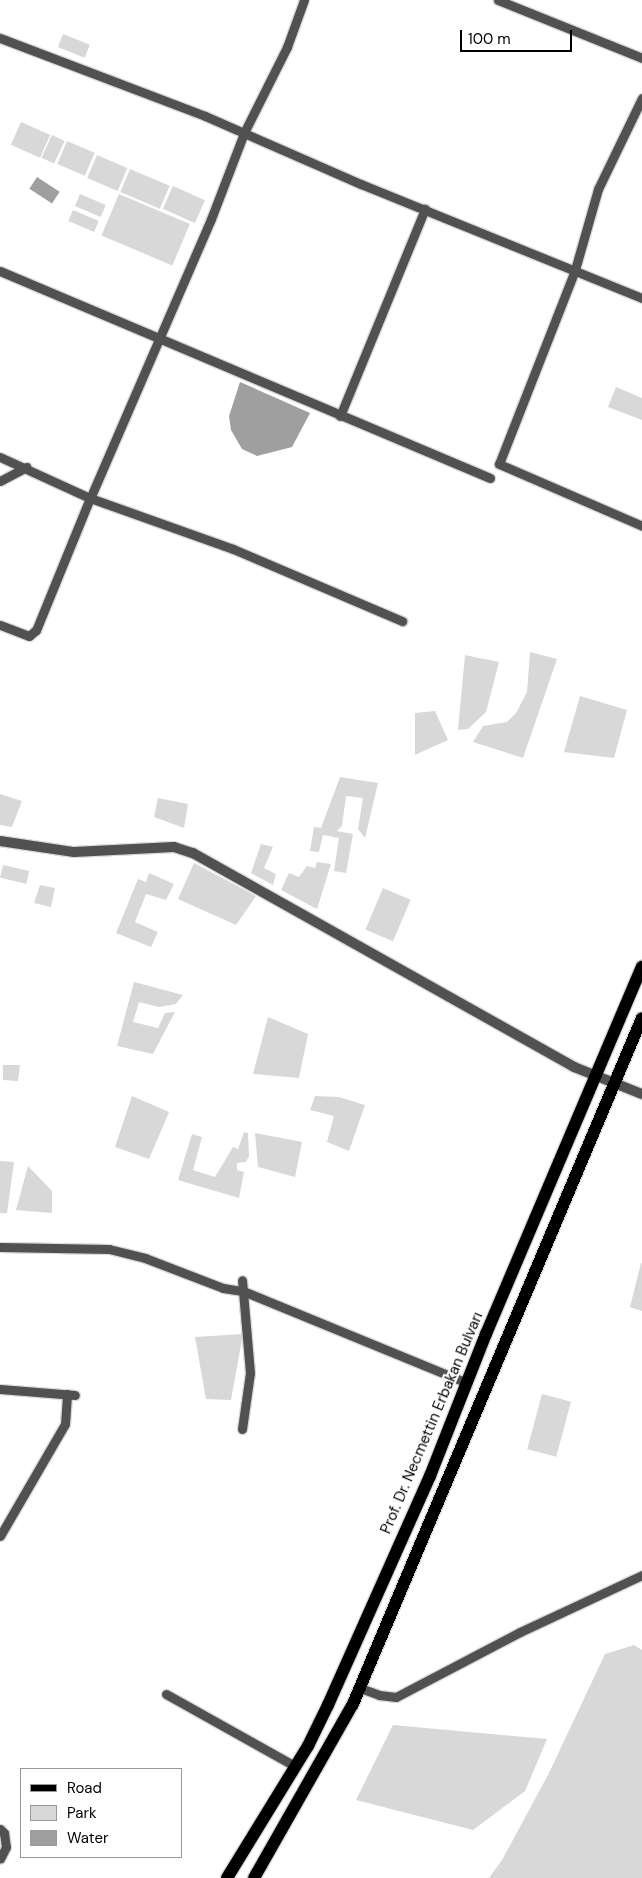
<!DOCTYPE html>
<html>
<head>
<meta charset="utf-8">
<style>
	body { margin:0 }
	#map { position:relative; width:642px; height:1878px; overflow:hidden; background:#fff; font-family:"DM Sans",sans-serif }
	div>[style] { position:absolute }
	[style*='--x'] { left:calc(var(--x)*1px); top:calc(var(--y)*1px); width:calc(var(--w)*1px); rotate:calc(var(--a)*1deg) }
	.green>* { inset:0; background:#d8d8d8; transform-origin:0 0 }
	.water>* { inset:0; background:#9f9f9f; transform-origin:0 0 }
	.roads { filter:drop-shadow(1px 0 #dbdbdb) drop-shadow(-1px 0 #dbdbdb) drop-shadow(0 1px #dbdbdb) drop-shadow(0 -1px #dbdbdb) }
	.minor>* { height:9px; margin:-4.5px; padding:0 4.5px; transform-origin:4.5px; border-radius:4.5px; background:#515151 }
	.tertiary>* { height:10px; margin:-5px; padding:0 5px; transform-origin:5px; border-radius:5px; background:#515151 }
	.primary>* { height:12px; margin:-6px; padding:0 6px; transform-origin:6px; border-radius:6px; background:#000 }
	span { translate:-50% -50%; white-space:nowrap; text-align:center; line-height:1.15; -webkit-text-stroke:4px #fff; paint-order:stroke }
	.street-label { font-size:15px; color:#000 }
	.legend { position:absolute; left:20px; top:1768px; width:162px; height:90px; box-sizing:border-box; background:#fff; border:1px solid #999; margin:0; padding:6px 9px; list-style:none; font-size:15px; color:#000 }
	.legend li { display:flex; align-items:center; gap:10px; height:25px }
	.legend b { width:25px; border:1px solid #999 }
	.scale { position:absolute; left:460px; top:30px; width:112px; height:22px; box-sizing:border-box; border:2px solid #000; border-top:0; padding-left:6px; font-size:15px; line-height:18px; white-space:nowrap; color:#000; -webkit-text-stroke:4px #fff; paint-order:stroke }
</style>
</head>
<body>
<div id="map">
	<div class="green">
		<i style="left:63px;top:34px;width:29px;height:14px;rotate:22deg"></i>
		<i style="left:21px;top:122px;width:32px;height:25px;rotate:24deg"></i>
		<i style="left:52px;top:135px;width:14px;height:25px;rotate:25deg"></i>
		<i style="left:67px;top:141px;width:30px;height:25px;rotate:23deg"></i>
		<i style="left:97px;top:155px;width:33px;height:25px;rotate:23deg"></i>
		<i style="left:130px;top:169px;width:43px;height:25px;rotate:23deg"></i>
		<i style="left:173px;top:186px;width:35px;height:25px;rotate:24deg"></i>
		<i style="left:80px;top:194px;width:28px;height:13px;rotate:23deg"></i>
		<i style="left:119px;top:194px;width:77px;height:45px;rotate:23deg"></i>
		<i style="left:73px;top:210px;width:28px;height:12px;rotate:23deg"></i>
		<i style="clip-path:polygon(616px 387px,642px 398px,642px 420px,608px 407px)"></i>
		<i style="clip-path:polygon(530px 652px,557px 659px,523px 758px,473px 742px,483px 726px,507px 722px,516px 713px,527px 692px)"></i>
		<i style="clip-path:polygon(465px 655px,499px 662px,486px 712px,468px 729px,458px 730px)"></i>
		<i style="clip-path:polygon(580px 696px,627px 710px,614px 758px,564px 752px)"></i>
		<i style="clip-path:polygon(435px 711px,448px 740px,415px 755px,415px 713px)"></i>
		<i style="clip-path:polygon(340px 777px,378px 783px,365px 838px,358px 829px,363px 798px,346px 796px,342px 826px,337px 831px,353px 834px,346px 873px,334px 871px,339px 838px,323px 835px,319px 852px,310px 851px,314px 827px,321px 828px)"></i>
		<i style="clip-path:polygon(0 794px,22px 801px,12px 827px,0 825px)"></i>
		<i style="clip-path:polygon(158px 798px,188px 804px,184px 828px,154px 817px)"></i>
		<i style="clip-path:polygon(261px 844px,273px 847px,264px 868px,276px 874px,273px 885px,251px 873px)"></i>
		<i style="clip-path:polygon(317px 862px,331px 864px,317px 909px,281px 890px,289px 873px,299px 877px,307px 866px,315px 868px)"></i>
		<i style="clip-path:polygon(194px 863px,256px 896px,236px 925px,178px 899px)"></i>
		<i style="left:3px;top:865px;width:27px;height:13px;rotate:13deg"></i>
		<i style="clip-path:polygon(149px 873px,174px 884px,166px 900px,146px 894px,135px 922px,158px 932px,151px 947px,116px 933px,138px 879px,146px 882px)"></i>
		<i style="clip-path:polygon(40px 885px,55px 888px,51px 907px,34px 903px)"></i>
		<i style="left:383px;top:888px;width:30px;height:45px;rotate:23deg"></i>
		<i style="clip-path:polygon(134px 982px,183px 995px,176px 1004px,159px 1007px,139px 1002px,133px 1022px,158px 1028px,165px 1013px,175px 1012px,153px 1054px,117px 1046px)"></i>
		<i style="clip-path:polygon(268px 1017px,308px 1034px,299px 1078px,253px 1074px)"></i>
		<i style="clip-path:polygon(3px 1065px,20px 1065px,18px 1081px,3px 1080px)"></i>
		<i style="clip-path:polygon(132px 1096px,169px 1112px,149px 1159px,115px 1147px)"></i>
		<i style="clip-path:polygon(315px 1096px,339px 1097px,365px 1105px,349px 1151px,327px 1142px,334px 1116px,310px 1110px)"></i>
		<i style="clip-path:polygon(244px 1132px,248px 1133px,249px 1156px,246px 1162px,237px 1163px,237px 1170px,244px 1172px,239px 1198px,178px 1180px,192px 1134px,202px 1137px,193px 1170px,215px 1177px,233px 1147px,238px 1149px)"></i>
		<i style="clip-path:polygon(255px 1133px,302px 1142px,295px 1177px,258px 1167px)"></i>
		<i style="clip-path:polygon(0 1161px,14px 1162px,7px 1213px,0 1213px)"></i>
		<i style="clip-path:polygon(28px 1166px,52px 1191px,52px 1213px,16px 1210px)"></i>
		<i style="clip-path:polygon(641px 1263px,642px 1264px,642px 1311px,630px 1307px)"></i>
		<i style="clip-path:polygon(243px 1334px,231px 1400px,206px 1399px,195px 1337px)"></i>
		<i style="left:542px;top:1394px;width:30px;height:57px;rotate:15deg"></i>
		<i style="clip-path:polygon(634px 1645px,642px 1650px,642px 1878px,489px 1878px,502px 1860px,549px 1773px,605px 1654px)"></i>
		<i style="clip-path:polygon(393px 1725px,547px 1739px,525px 1791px,473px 1830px,356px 1800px)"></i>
	</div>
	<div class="water">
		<i style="left:37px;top:177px;width:27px;height:14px;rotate:33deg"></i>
		<i style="clip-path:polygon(240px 382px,310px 413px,292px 447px,257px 456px,242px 449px,231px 430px,229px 416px)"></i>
	</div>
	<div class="roads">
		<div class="minor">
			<i style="--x:304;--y:0;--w:50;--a:109.9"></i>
			<i style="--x:287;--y:47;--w:96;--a:116.6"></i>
			<i style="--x:244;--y:133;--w:92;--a:111"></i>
			<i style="--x:211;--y:219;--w:304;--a:113.4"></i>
			<i style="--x:90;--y:498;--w:152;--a:19.6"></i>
			<i style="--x:233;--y:549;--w:184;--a:23.1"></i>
			<i style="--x:498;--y:0;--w:155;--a:21.9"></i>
			<i style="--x:0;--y:38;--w:219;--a:20.8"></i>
			<i style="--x:205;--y:116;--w:170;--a:23.6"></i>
			<i style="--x:361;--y:184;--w:303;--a:22.1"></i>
			<i style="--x:642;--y:98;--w:101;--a:115.8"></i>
			<i style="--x:598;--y:189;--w:84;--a:105.9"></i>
			<i style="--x:575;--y:270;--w:208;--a:111.4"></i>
			<i style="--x:499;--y:464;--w:156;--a:23.4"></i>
			<i style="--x:0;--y:271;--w:532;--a:22.9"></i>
			<i style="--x:340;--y:416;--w:224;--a:-67.7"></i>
			<i style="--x:0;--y:457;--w:99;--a:24.5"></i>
			<i style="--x:90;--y:498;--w:143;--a:112.2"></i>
			<i style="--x:36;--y:630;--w:9;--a:139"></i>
			<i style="--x:29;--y:636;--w:31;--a:-159"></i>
			<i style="--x:0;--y:481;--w:30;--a:-28"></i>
			<i style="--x:0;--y:1247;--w:109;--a:1.1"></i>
			<i style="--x:109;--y:1249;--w:37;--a:14"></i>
			<i style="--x:145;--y:1258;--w:84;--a:21"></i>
			<i style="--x:223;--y:1288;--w:20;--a:9"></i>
			<i style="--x:243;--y:1291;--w:242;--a:22.3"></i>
			<i style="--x:0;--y:1389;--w:75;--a:4.6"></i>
			<i style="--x:242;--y:1429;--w:57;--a:-81.9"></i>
			<i style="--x:250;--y:1373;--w:93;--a:-94.9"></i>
			<i style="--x:0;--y:1536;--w:129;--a:-59.9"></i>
			<i style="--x:65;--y:1424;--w:30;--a:-86"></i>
			<i style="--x:360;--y:1688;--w:20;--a:20"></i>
			<i style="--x:379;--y:1695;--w:17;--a:7"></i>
			<i style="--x:396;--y:1697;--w:140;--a:-27.7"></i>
			<i style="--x:520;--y:1632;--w:135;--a:-25"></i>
			<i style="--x:166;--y:1694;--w:148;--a:29.2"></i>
			<i style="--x:0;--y:1829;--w:6;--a:45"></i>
			<i style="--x:4;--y:1833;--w:14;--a:82"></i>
			<i style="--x:6;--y:1847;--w:13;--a:117"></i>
		</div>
		<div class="tertiary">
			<i style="--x:0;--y:841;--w:75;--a:8.5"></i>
			<i style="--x:74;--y:852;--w:100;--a:-2.9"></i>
			<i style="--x:174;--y:847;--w:20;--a:18"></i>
			<i style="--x:193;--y:853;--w:437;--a:29.3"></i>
			<i style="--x:574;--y:1067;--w:73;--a:21.7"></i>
		</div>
		<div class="primary">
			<i style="--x:227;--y:1878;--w:155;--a:-58.5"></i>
			<i style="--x:308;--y:1746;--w:46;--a:-64"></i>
			<i style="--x:328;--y:1705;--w:251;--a:-66"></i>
			<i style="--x:430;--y:1476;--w:153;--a:-68.5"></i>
			<i style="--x:486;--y:1334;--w:399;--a:-67"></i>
			<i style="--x:254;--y:1878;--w:200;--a:-60.4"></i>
			<i style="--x:353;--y:1704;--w:744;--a:-67.16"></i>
		</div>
	</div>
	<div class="street-label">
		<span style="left:432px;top:1423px;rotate:-67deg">Prof. Dr. Necmettin Erbakan Bulvarı</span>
	</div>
	<ul class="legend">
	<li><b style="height:6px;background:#000"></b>Road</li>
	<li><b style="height:14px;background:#d8d8d8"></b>Park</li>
	<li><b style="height:14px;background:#9f9f9f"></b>Water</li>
	</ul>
	<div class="scale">100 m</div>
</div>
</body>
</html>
